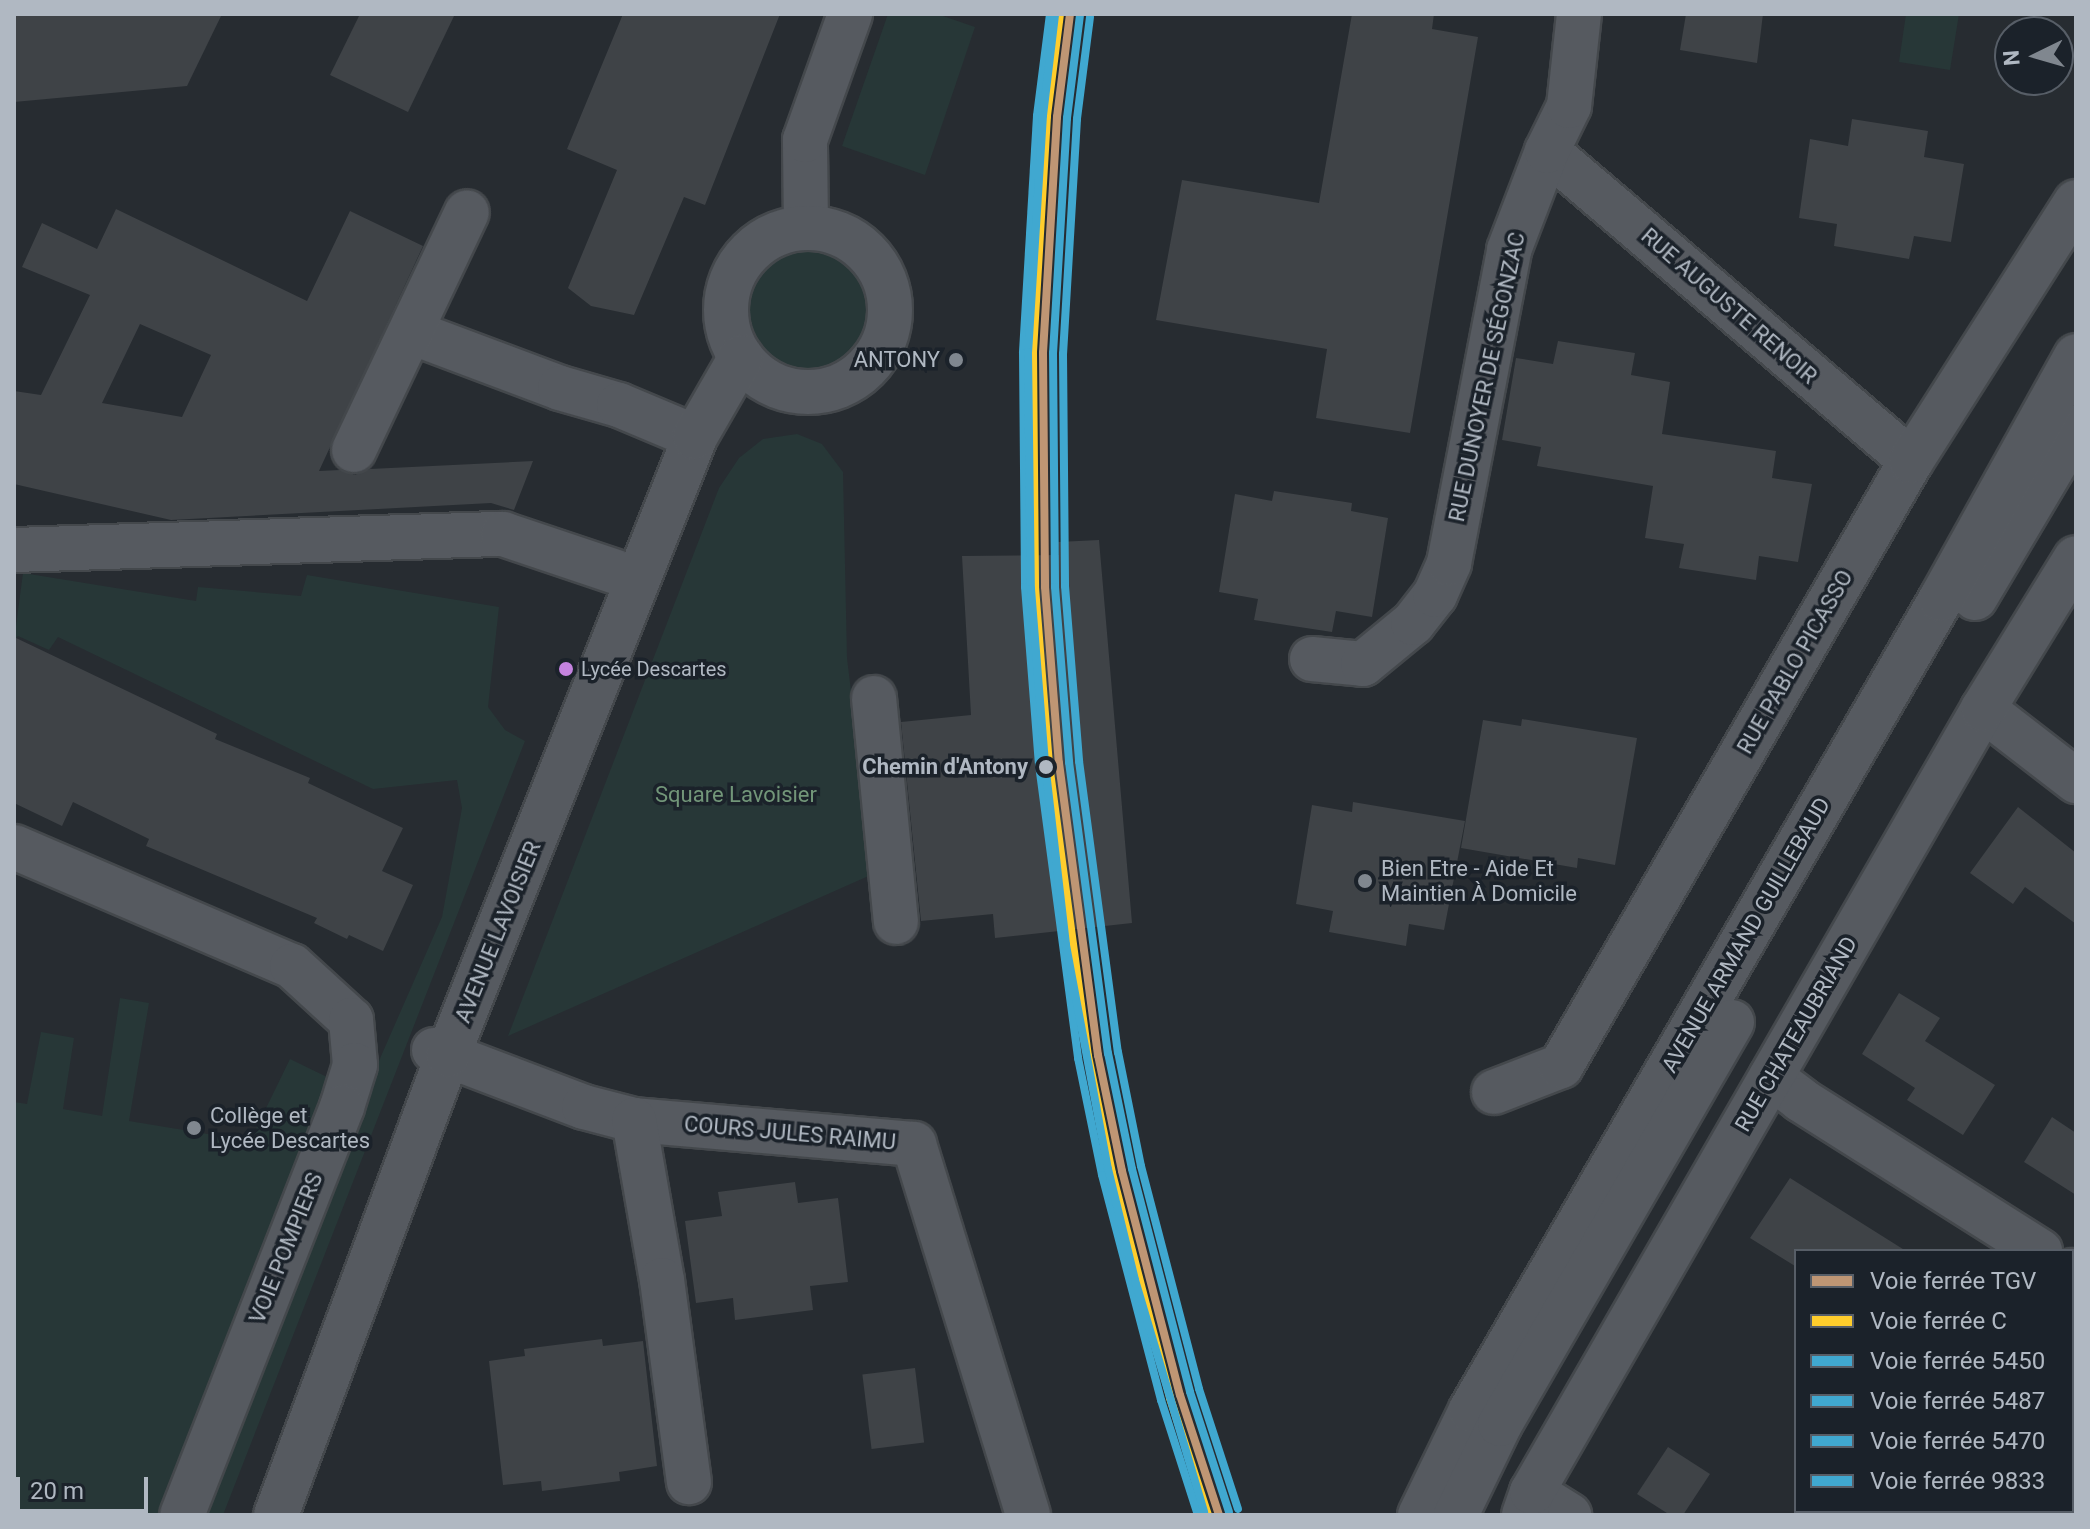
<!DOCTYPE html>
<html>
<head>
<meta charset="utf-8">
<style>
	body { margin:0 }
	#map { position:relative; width:2090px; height:1529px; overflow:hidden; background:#272c31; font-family:Roboto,sans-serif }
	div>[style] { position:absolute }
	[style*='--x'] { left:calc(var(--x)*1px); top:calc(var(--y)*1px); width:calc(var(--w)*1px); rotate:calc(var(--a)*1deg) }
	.green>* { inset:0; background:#273737 }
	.round { border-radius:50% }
	.building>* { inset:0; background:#3f4347; transform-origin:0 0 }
	.roads { filter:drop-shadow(2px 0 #44484c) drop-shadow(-2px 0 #44484c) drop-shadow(0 2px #44484c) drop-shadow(0 -2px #44484c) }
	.minor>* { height:44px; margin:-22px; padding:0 22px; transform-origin:22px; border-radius:22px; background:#565a60 }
	.minor>.ring { margin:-22px; padding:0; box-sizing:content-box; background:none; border:44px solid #565a60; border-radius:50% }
	.rail-1>* { height:8px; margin:-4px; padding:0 4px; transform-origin:4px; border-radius:4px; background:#bf9674 }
	.rail-2>* { height:8px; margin:-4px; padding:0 4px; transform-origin:4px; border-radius:4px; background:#ffcd2c }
	.rail-3>* { height:8px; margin:-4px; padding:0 4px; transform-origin:4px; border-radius:4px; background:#40a8d0 }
	.rail-4>* { height:8px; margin:-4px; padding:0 4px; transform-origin:4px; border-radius:4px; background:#40a8d0 }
	.rail-5>* { height:8px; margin:-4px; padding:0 4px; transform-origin:4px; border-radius:4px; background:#40a8d0 }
	.rail-6>* { height:8px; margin:-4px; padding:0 4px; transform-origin:4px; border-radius:4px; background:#40a8d0 }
	.dots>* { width:22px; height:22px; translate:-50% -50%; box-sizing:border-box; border:4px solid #1b222a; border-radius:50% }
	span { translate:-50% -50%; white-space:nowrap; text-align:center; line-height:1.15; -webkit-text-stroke:7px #1b222a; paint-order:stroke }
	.bus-label { font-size:20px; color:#b0b8c2 }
	.left { translate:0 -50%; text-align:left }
	.street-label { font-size:22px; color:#b0b8c2 }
	.poi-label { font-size:22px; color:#b0b8c2 }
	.right { translate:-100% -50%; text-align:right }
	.stop-label { font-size:22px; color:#b0b8c2; font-weight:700 }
	.park-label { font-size:22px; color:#729679 }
	.frame { position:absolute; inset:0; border:16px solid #b0b8c2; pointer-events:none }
	.legend { position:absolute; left:1794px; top:1249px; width:280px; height:264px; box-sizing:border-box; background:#1b222a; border:2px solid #575e67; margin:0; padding:10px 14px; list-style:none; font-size:24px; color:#b0b8c2 }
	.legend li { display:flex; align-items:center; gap:16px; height:40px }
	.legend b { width:40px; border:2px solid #575e67 }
	.north { position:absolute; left:1994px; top:16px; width:80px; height:80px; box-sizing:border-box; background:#1b222a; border:2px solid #575e67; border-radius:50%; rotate:265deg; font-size:22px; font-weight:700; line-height:32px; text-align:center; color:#b0b8c2 }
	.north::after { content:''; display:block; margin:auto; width:28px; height:36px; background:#80878f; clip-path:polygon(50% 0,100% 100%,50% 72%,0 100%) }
	.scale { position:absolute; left:16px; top:1477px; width:132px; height:36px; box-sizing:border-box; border:4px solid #b0b8c2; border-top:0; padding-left:10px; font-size:24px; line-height:28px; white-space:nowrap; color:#b0b8c2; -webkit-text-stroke:6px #1b222a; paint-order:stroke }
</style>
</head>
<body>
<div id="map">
	<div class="green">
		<i style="clip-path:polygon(888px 14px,937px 14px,975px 27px,925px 175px,842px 146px)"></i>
		<i style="clip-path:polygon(1906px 14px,1959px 14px,1950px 70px,1899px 62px)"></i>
		<i class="round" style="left:749px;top:251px;width:118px;height:118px"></i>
		<i style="clip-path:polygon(797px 434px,822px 444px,843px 472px,847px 658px,873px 874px,508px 1036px,719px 488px,739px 458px,763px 439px)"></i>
		<i style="clip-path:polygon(23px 573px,196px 601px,198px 587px,301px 596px,307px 575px,499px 607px,488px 707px,505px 730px,525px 741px,223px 1515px,14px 1515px,14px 1102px,27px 1104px,41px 1032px,74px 1038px,63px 1109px,102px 1116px,120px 998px,149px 1003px,129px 1121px,250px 1141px,290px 1059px,364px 1095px,442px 917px,462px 808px,457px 780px,373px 789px,58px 637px,49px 650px,18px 636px,14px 641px)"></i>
	</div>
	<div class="building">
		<i style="clip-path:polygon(14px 14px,222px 14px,187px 86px,14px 102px)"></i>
		<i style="clip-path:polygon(360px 14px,455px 14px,408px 112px,330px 75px)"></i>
		<i style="clip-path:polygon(623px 14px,780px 14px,705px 205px,684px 197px,634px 315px,591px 306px,568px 288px,617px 170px,567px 149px)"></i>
		<i style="clip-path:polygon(1352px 14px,1434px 14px,1432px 29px,1478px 37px,1410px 433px,1316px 418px,1327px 349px,1156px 320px,1182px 180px,1319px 203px)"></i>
		<i style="clip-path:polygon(1686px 14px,1763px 14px,1757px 63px,1680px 50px)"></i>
		<i style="clip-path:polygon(1852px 119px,1928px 131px,1924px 157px,1964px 164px,1951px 242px,1914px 236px,1909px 259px,1834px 246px,1837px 224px,1799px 218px,1810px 139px,1848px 146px)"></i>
		<i style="clip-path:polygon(evenodd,116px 209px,307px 301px,350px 211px,423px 246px,319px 471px,340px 470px,355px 475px,370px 469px,533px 461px,514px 510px,491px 503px,171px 520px,14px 484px,14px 391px,41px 395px,90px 295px,22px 267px,42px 223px,97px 249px,116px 209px,140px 324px,211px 355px,182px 417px,102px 403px,140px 324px)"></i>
		<i style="clip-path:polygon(1558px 341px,1635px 353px,1631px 375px,1670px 382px,1662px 434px,1776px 451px,1772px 478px,1812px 484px,1798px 562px,1759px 556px,1756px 580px,1679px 568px,1684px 544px,1645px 538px,1653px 486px,1537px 466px,1541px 447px,1502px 440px,1516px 358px,1553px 364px)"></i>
		<i style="clip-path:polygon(1274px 491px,1352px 503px,1351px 511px,1388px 518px,1372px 617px,1336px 611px,1332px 632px,1254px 620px,1258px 599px,1219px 592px,1235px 494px,1272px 501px)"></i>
		<i style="clip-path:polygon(1099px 540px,1132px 923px,995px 938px,993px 914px,921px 921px,901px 722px,971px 715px,962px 556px,1059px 555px,1058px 542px)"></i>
		<i style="clip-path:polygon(14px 637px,217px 734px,215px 739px,310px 778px,308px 783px,403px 828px,382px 871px,413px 885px,383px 951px,349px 935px,347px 939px,314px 923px,317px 918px,146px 846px,149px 839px,73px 802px,62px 826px,14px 803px)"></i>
		<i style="clip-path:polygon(1522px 719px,1637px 738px,1615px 865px,1578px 858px,1577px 868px,1461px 848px,1483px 720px,1521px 726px)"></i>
		<i style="clip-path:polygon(1353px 802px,1465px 821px,1444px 930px,1409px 924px,1406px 946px,1329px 932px,1333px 911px,1296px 904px,1312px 805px,1352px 812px)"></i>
		<i style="clip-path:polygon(2018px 807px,2076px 853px,2076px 924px,2025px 887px,2013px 904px,1970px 873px)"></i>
		<i style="clip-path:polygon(1899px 993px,1940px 1018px,1925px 1041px,1995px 1085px,1963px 1135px,1907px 1100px,1915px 1088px,1862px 1054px)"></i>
		<i style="clip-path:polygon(2052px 1117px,2076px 1133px,2076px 1195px,2024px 1162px)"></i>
		<i style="clip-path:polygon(1790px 1178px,1906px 1251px,1796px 1251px,1795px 1266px,1750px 1238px)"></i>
		<i style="clip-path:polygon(795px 1182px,798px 1203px,838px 1198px,848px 1282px,810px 1286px,813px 1310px,735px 1320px,733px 1298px,696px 1303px,685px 1221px,722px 1216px,718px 1192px)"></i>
		<i style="clip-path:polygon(602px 1339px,603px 1346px,643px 1341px,657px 1466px,619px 1472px,620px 1481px,542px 1491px,541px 1481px,503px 1485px,489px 1361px,525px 1356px,524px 1349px)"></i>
		<i style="left:915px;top:1368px;width:75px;height:53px;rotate:83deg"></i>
		<i style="clip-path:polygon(1668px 1447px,1710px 1474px,1683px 1515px,1670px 1515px,1637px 1494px)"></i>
	</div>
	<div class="roads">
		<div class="minor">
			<i style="--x:1547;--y:151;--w:478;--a:40.4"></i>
			<i style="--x:806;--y:227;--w:87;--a:-90.7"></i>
			<i style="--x:805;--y:140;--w:134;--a:-70.3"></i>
			<i class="ring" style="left:726px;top:228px;width:120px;height:120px"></i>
			<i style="--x:411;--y:332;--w:159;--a:20.6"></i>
			<i style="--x:560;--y:388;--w:61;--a:16.1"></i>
			<i style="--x:619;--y:405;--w:82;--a:22.8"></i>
			<i style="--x:354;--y:450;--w:263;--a:-64.6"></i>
			<i style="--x:14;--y:550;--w:489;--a:-1.9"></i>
			<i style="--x:503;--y:534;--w:119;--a:18.6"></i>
			<i style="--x:1975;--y:598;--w:198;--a:-59.3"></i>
			<i style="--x:1312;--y:659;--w:51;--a:5.6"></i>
			<i style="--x:1363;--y:664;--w:65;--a:-39.4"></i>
			<i style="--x:1413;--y:623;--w:36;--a:-52"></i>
			<i style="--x:1435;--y:595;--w:35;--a:-66"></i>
			<i style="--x:1449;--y:563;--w:319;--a:-79.1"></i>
			<i style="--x:1509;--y:250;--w:106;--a:-69"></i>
			<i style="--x:1547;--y:151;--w:50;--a:-63.9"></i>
			<i style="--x:1569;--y:106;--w:93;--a:-83.8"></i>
			<i style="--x:874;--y:698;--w:225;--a:84.4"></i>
			<i style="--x:1983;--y:709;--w:118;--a:37.7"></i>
			<i style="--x:14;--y:847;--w:302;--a:23.2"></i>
			<i style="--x:292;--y:966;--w:80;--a:42.5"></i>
			<i style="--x:351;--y:1020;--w:45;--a:84.9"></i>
			<i style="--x:355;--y:1065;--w:44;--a:107.2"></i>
			<i style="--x:342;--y:1107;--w:438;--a:111.4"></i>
			<i style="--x:434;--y:1050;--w:160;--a:20.8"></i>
			<i style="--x:584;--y:1107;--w:52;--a:14.6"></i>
			<i style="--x:634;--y:1120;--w:281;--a:4.9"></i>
			<i style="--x:914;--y:1144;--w:388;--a:72.9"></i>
			<i style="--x:1771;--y:1077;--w:38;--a:37"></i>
			<i style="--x:1801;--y:1100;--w:283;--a:32.3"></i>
			<i style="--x:1494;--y:1092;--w:72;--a:-21.2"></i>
			<i style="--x:1561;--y:1066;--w:699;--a:-59.95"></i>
			<i style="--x:1911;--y:461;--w:307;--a:-57.5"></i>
			<i style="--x:634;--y:1120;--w:162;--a:80.1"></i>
			<i style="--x:662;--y:1280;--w:204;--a:82.4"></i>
			<i style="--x:2072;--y:1271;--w:4;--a:27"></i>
			<i style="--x:1532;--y:1492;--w:44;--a:31.9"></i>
			<i style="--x:276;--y:1515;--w:491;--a:-69.5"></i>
			<i style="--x:448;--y:1055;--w:666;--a:-68.21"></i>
			<i style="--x:695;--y:437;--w:92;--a:-60.1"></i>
			<i style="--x:1420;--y:1515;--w:117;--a:-64.1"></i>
			<i style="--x:1471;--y:1410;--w:937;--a:-59.91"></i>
			<i style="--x:1941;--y:599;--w:278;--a:-60.9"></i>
			<i style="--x:1456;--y:1515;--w:101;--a:-64.2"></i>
			<i style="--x:1500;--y:1424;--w:464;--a:-60"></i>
			<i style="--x:1524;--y:1515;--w:24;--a:-71"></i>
			<i style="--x:1532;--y:1492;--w:904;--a:-60.06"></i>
			<i style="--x:1983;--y:709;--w:177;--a:-58.4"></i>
		</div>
	</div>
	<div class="rail-1">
		<i style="--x:1070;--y:14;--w:104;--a:97.2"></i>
		<i style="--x:1057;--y:117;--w:236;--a:93.4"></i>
		<i style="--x:1043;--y:353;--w:234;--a:89.5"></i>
		<i style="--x:1045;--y:587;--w:177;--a:85.5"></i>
		<i style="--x:1059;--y:763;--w:295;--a:82.4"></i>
		<i style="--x:1098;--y:1055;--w:118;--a:78.3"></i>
		<i style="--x:1122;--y:1171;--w:231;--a:75.5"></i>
		<i style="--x:1180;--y:1395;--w:126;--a:72"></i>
	</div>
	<div class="rail-2">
		<i style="--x:1060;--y:14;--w:103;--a:97.3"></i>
		<i style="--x:1047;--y:116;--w:237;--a:93.4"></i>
		<i style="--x:1033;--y:353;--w:234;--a:89.5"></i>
		<i style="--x:1035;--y:587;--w:178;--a:85.5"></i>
		<i style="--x:1049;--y:764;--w:295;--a:82.4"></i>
		<i style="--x:1088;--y:1056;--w:119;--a:78.4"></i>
		<i style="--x:1112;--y:1173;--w:232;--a:75.5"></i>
		<i style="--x:1170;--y:1398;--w:123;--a:72"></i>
	</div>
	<div class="rail-3">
		<i style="--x:1080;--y:15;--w:104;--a:97.2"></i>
		<i style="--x:1067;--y:118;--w:235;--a:93.4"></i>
		<i style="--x:1053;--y:353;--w:234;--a:89.5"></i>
		<i style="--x:1055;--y:587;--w:176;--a:85.4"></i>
		<i style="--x:1069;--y:762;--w:294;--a:82.4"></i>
		<i style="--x:1108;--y:1053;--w:118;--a:78.3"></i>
		<i style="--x:1132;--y:1169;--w:230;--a:75.4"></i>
		<i style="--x:1190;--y:1392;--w:126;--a:72"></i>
	</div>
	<div class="rail-4">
		<i style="--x:1050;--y:14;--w:103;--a:97.3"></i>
		<i style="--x:1037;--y:116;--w:237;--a:93.4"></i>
		<i style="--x:1023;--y:353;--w:234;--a:89.5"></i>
		<i style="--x:1025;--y:587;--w:179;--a:85.5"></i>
		<i style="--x:1039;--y:765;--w:296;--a:82.4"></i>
		<i style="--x:1078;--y:1058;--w:119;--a:78.4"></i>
		<i style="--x:1102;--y:1175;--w:233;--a:75.3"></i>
		<i style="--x:1161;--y:1400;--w:121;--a:72.2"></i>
	</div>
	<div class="rail-5">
		<i style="--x:1090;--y:17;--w:103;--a:97.3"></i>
		<i style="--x:1077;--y:119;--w:235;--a:93.4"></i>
		<i style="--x:1063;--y:354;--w:232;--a:89.5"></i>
		<i style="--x:1065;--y:586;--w:176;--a:85.4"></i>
		<i style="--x:1079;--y:761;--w:294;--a:82.4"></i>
		<i style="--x:1118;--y:1052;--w:116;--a:78.6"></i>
		<i style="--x:1141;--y:1166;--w:230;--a:75.4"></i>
		<i style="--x:1199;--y:1389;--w:126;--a:72"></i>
	</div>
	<div class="rail-6">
		<i style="--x:1055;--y:15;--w:101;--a:96.8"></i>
		<i style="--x:1043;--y:115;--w:237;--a:93.6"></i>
		<i style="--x:1028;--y:352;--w:237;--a:89.3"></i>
		<i style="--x:1031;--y:589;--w:175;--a:85.4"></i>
		<i style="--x:1045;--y:763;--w:183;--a:83.4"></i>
		<i style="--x:1066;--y:945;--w:228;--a:79.4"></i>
		<i style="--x:1108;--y:1169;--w:114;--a:76.3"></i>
		<i style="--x:1135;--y:1280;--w:242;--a:73.4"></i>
	</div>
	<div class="dots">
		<i style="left:956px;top:360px;background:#80878f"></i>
		<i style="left:566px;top:669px;background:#c483df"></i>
		<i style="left:1046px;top:767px;background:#b0b8c2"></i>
		<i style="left:1365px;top:881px;background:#80878f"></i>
		<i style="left:194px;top:1128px;background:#80878f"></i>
	</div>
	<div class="bus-label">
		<span class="left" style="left:581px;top:669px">Lycée Descartes</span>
	</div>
	<div class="street-label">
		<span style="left:1729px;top:306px;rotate:41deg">RUE AUGUSTE RENOIR</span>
		<span style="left:1487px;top:377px;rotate:-78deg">RUE DUNOYER DE SÉGONZAC</span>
		<span style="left:1795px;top:662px;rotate:-60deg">RUE PABLO PICASSO</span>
		<span style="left:498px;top:932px;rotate:-68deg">AVENUE LAVOISIER</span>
		<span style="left:1746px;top:935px;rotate:-60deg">AVENUE ARMAND GUILLEBAUD</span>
		<span style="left:1796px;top:1034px;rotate:-60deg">RUE CHATEAUBRIAND</span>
		<span style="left:790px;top:1133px;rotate:5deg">COURS JULES RAIMU</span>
		<span style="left:286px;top:1248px;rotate:-68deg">VOIE POMPIERS</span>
	</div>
	<div class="poi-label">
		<span class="right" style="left:940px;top:360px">ANTONY</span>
		<span class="left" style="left:1381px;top:881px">Bien Etre - Aide Et<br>Maintien À Domicile</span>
		<span class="left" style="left:210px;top:1128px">Collège et<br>Lycée Descartes</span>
	</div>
	<div class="stop-label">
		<span class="right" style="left:1028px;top:767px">Chemin d'Antony</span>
	</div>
	<div class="park-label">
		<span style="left:736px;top:795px">Square Lavoisier</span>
	</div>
	<div class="frame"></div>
	<ul class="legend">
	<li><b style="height:10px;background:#bf9674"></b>Voie ferrée TGV</li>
	<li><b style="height:10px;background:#ffcd2c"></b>Voie ferrée C</li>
	<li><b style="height:10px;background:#40a8d0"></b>Voie ferrée 5450</li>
	<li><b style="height:10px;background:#40a8d0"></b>Voie ferrée 5487</li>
	<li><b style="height:10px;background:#40a8d0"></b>Voie ferrée 5470</li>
	<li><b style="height:10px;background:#40a8d0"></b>Voie ferrée 9833</li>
	</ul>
	<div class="north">N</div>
	<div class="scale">20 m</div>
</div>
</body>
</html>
